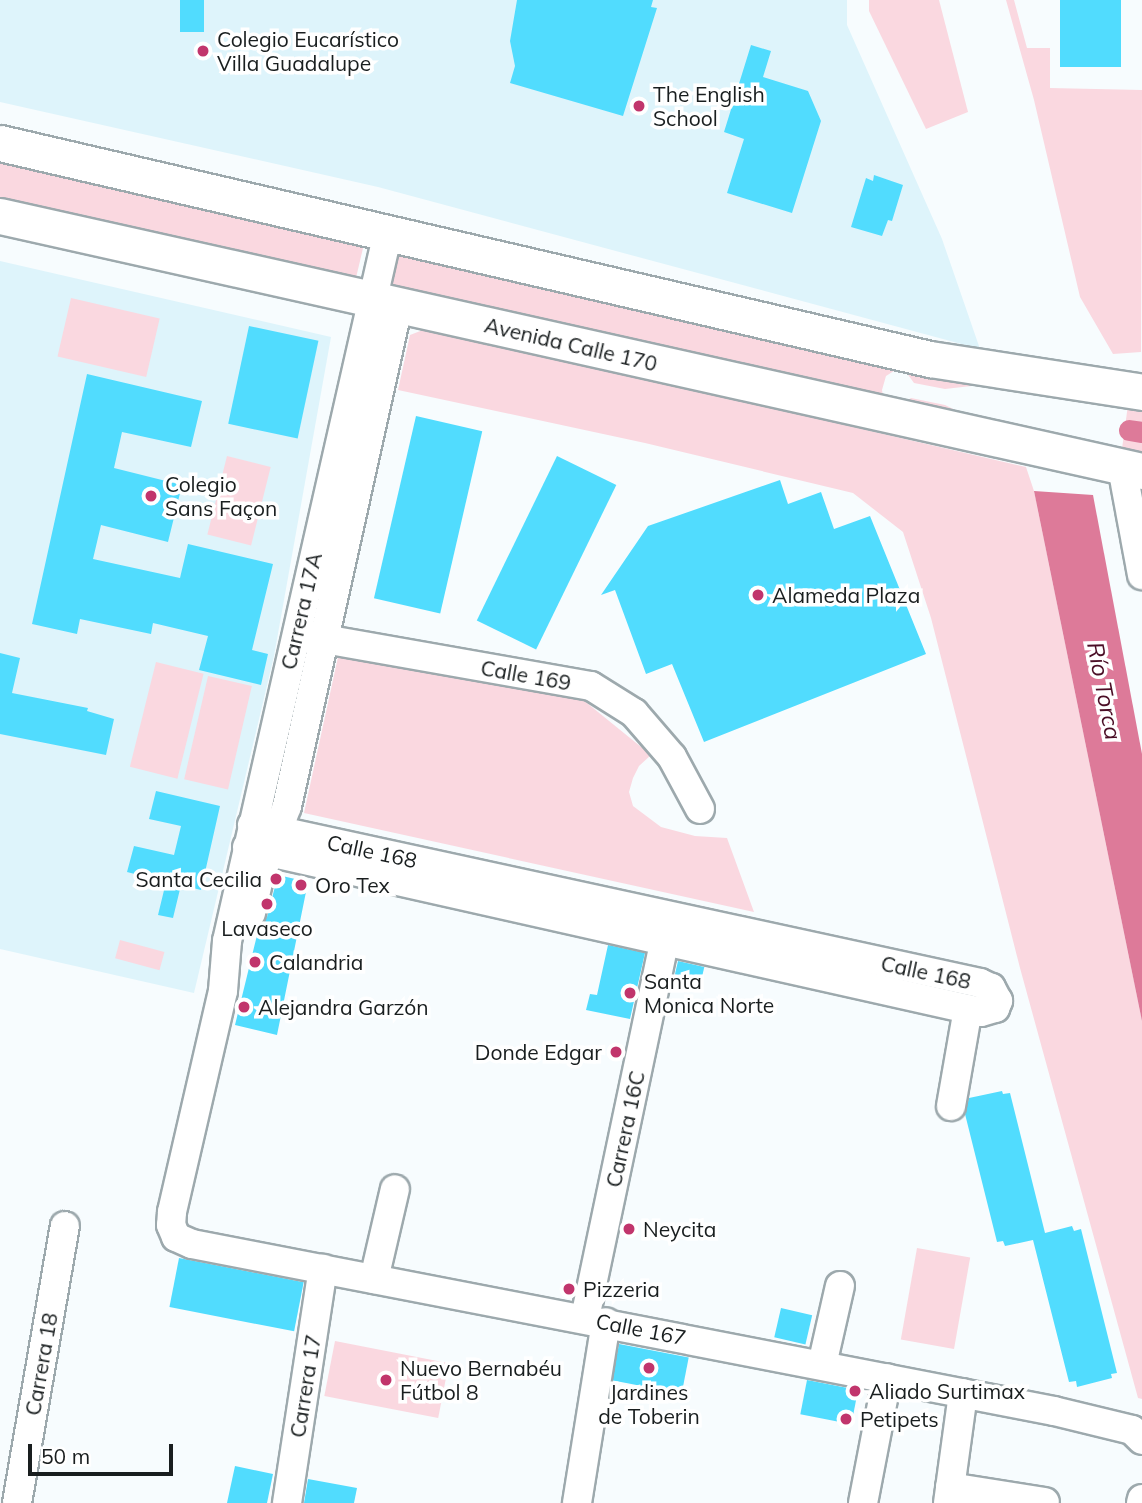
<!DOCTYPE html>
<html>
<head>
<meta charset="utf-8">
<style>
	body { margin:0 }
	#map { position:relative; width:1142px; height:1503px; overflow:hidden; background:#f7fcfe; font-family:Mulish,sans-serif }
	div>[style] { position:absolute }
	[style*='--x'] { left:calc(var(--x)*1px); top:calc(var(--y)*1px); width:calc(var(--w)*1px); rotate:calc(var(--a)*1deg) }
	.built>* { inset:0; background:#def4fb }
	.green>* { inset:0; background:#fad8e0; transform-origin:0 0 }
	.water>* { inset:0; background:#dd7a99 }
	.canal>* { height:21px; margin:-10.5px; padding:0 10.5px; transform-origin:10.5px; border-radius:10.5px; background:#dd7a99 }
	.building>* { inset:0; background:#51dcfe; transform-origin:0 0 }
	.roads { filter:drop-shadow(2px 0 #9da9ad) drop-shadow(-2px 0 #9da9ad) drop-shadow(0 2px #9da9ad) drop-shadow(0 -2px #9da9ad) }
	.minor>* { height:28px; margin:-14px; padding:0 14px; transform-origin:14px; border-radius:14px; background:#fff }
	.major>* { height:35px; margin:-17.5px; padding:0 17.5px; transform-origin:17.5px; border-radius:17.5px; background:#fff }
	.dots>* { width:19px; height:19px; translate:-50% -50%; box-sizing:border-box; border:4px solid #fff; border-radius:50% }
	span { translate:-50% -50%; white-space:nowrap; text-align:center; line-height:1.15; -webkit-text-stroke:7px #fff; paint-order:stroke }
	.poi-label { font-size:21px; color:#191e1f }
	.left { translate:0 -50%; text-align:left }
	.right { translate:-100% -50%; text-align:right }
	.street-label { font-size:21px; color:#191e1f }
	.water-label { font-size:23px; color:#4b0e26; font-style:italic }
	.scale { position:absolute; left:28px; top:1444px; width:145px; height:32px; box-sizing:border-box; border:4px solid #191e1f; border-top:0; padding-left:9px; font-size:21px; line-height:24px; white-space:nowrap; color:#191e1f; -webkit-text-stroke:5px #fff; paint-order:stroke }
</style>
</head>
<body>
<div id="map">
	<div class="built">
		<i style="clip-path:polygon(0 0,847px 0,847px 25px,942px 239px,980px 349px,378px 187px,0 102px)"></i>
		<i style="clip-path:polygon(0 261px,331px 337px,274px 656px,194px 993px,0 949px)"></i>
	</div>
	<div class="green">
		<i style="clip-path:polygon(869px 0,939px 0,968px 112px,926px 129px,869px 11px)"></i>
		<i style="clip-path:polygon(1006px 0,1014px 0,1027px 48px,1050px 48px,1050px 88px,1142px 90px,1141px 352px,1113px 354px,1080px 297px,1034px 100px)"></i>
		<i style="clip-path:polygon(0 159px,364px 244px,355px 282px,0 206px)"></i>
		<i style="clip-path:polygon(395px 250px,989px 384px,945px 389px,914px 383px,906px 372px,897px 369px,886px 376px,882px 390px,883px 396px,902px 404px,911px 398px,945px 405px,980px 422px,387px 288px)"></i>
		<i style="left:71px;top:298px;width:91px;height:60px;rotate:13deg"></i>
		<i style="clip-path:polygon(428px 328px,1026px 467px,1034px 491px,1142px 1021px,1142px 1399px,1138px 1398px,1020px 968px,931px 618px,903px 532px,853px 493px,645px 443px,398px 390px,410px 335px)"></i>
		<i style="clip-path:polygon(1128px 405px,1142px 407px,1142px 460px,1121px 456px)"></i>
		<i style="left:227px;top:456px;width:45px;height:81px;rotate:14deg"></i>
		<i style="clip-path:polygon(338px 657px,582px 699px,651px 755px,639px 766px,633px 778px,629px 792px,633px 806px,661px 827px,695px 836px,727px 838px,754px 912px,304px 813px)"></i>
		<i style="left:156px;top:662px;width:49px;height:108px;rotate:14deg"></i>
		<i style="left:208px;top:676px;width:45px;height:106px;rotate:13deg"></i>
		<i style="left:120px;top:940px;width:46px;height:19px;rotate:15deg"></i>
		<i style="left:917px;top:1248px;width:54px;height:93px;rotate:10deg"></i>
		<i style="left:335px;top:1341px;width:116px;height:56px;rotate:11deg"></i>
	</div>
	<div class="water">
		<i style="clip-path:polygon(1034px 491px,1093px 495px,1142px 754px,1142px 1021px)"></i>
	</div>
	<div class="canal">
		<i style="--x:1129;--y:430;--w:13;--a:9"></i>
	</div>
	<div class="building">
		<i style="left:180px;top:0;width:24px;height:32px"></i>
		<i style="clip-path:polygon(517px 0,653px 0,651px 7px,657px 8px,623px 116px,510px 83px,515px 66px,510px 41px)"></i>
		<i style="left:1060px;top:0;width:61px;height:67px"></i>
		<i style="clip-path:polygon(751px 45px,771px 51px,763px 77px,808px 91px,821px 121px,792px 213px,727px 193px,744px 139px,724px 132px)"></i>
		<i style="clip-path:polygon(874px 175px,903px 185px,892px 221px,888px 220px,882px 236px,851px 227px,866px 178px,873px 181px)"></i>
		<i style="left:249px;top:326px;width:71px;height:100px;rotate:12deg"></i>
		<i style="clip-path:polygon(87px 374px,202px 401px,191px 447px,122px 432px,114px 468px,182px 485px,168px 542px,101px 525px,93px 559px,180px 578px,188px 544px,273px 564px,252px 650px,268px 654px,261px 685px,199px 670px,208px 636px,153px 623px,151px 634px,80px 619px,77px 634px,32px 624px)"></i>
		<i style="left:416px;top:416px;width:68px;height:187px;rotate:13deg"></i>
		<i style="left:557px;top:456px;width:66px;height:183px;rotate:26deg"></i>
		<i style="clip-path:polygon(780px 480px,788px 504px,821px 492px,834px 529px,870px 516px,926px 654px,704px 742px,672px 664px,646px 674px,615px 590px,601px 595px,648px 526px)"></i>
		<i style="clip-path:polygon(0 653px,20px 658px,12px 693px,88px 708px,87px 711px,114px 719px,106px 755px,0 734px)"></i>
		<i style="clip-path:polygon(156px 791px,220px 806px,201px 890px,181px 885px,173px 918px,158px 915px,166px 882px,127px 872px,134px 846px,174px 855px,181px 826px,149px 819px)"></i>
		<i style="clip-path:polygon(278px 875px,308px 882px,277px 1035px,235px 1025px,259px 927px,267px 917px)"></i>
		<i style="clip-path:polygon(608px 945px,645px 953px,630px 1019px,586px 1010px,590px 994px,597px 995px)"></i>
		<i style="left:678px;top:961px;width:27px;height:21px;rotate:13deg"></i>
		<i style="clip-path:polygon(1002px 1091px,1003px 1094px,1010px 1093px,1045px 1233px,1072px 1226px,1074px 1231px,1081px 1229px,1117px 1373px,1111px 1374px,1112px 1378px,1077px 1387px,1076px 1381px,1069px 1382px,1033px 1240px,1005px 1246px,1003px 1241px,997px 1242px,965px 1114px,969px 1098px)"></i>
		<i style="left:179px;top:1258px;width:127px;height:50px;rotate:11deg"></i>
		<i style="left:781px;top:1308px;width:32px;height:30px;rotate:13deg"></i>
		<i style="left:619px;top:1344px;width:71px;height:37px;rotate:11deg"></i>
		<i style="left:807px;top:1380px;width:52px;height:35px;rotate:11deg"></i>
		<i style="clip-path:polygon(235px 1466px,273px 1474px,267px 1503px,227px 1503px)"></i>
		<i style="clip-path:polygon(308px 1479px,357px 1488px,354px 1503px,304px 1503px)"></i>
	</div>
	<div class="roads">
		<div class="minor">
			<i style="--x:388;--y:232;--w:727;--a:102.79"></i>
			<i style="--x:227;--y:941;--w:50;--a:94.6"></i>
			<i style="--x:223;--y:991;--w:227;--a:103"></i>
			<i style="--x:172;--y:1212;--w:13;--a:94"></i>
			<i style="--x:171;--y:1225;--w:13;--a:67"></i>
			<i style="--x:176;--y:1237;--w:17;--a:24"></i>
			<i style="--x:192;--y:1244;--w:878;--a:10.96"></i>
			<i style="--x:1054;--y:1411;--w:80;--a:13.7"></i>
			<i style="--x:1132;--y:1430;--w:14;--a:45"></i>
			<i style="--x:1122;--y:467;--w:110;--a:79.5"></i>
			<i style="--x:307;--y:636;--w:288;--a:10"></i>
			<i style="--x:591;--y:686;--w:51;--a:32.1"></i>
			<i style="--x:634;--y:713;--w:58;--a:49.2"></i>
			<i style="--x:672;--y:757;--w:59;--a:61.7"></i>
			<i style="--x:247;--y:847;--w:752;--a:12.67"></i>
			<i style="--x:981;--y:1012;--w:15;--a:-16"></i>
			<i style="--x:995;--y:1008;--w:8;--a:-67"></i>
			<i style="--x:998;--y:1001;--w:15;--a:-118"></i>
			<i style="--x:991;--y:988;--w:12;--a:-156"></i>
			<i style="--x:980;--y:983;--w:745;--a:-167.75"></i>
			<i style="--x:251;--y:913;--w:35;--a:-77"></i>
			<i style="--x:259;--y:879;--w:78;--a:-69"></i>
			<i style="--x:287;--y:806;--w:512;--a:-77.48"></i>
			<i style="--x:951;--y:1106;--w:98;--a:-80.1"></i>
			<i style="--x:374;--y:1279;--w:92;--a:-76.9"></i>
			<i style="--x:585;--y:1318;--w:386;--a:-78.1"></i>
			<i style="--x:822;--y:1365;--w:81;--a:-77.2"></i>
			<i style="--x:950;--y:1487;--w:96;--a:9"></i>
			<i style="--x:17;--y:1503;--w:281;--a:-80.2"></i>
			<i style="--x:287;--y:1503;--w:237;--a:-81.3"></i>
			<i style="--x:577;--y:1503;--w:183;--a:-80.9"></i>
			<i style="--x:863;--y:1503;--w:127;--a:-79.1"></i>
			<i style="--x:948;--y:1503;--w:111;--a:-82.2"></i>
			<i style="--x:1141;--y:1503;--w:4;--a:-76"></i>
		</div>
		<div class="major">
			<i style="--x:0;--y:143;--w:955;--a:13.08"></i>
			<i style="--x:930;--y:359;--w:215;--a:8.8"></i>
			<i style="--x:0;--y:216;--w:1170;--a:12.59"></i>
		</div>
	</div>
	<div class="dots">
		<i style="left:203px;top:51px;background:#c1356c"></i>
		<i style="left:639px;top:106px;background:#c1356c"></i>
		<i style="left:151px;top:496px;background:#c1356c"></i>
		<i style="left:758px;top:595px;background:#c1356c"></i>
		<i style="left:276px;top:879px;background:#c1356c"></i>
		<i style="left:301px;top:885px;background:#c1356c"></i>
		<i style="left:267px;top:904px;background:#c1356c"></i>
		<i style="left:255px;top:962px;background:#c1356c"></i>
		<i style="left:630px;top:993px;background:#c1356c"></i>
		<i style="left:244px;top:1007px;background:#c1356c"></i>
		<i style="left:616px;top:1052px;background:#c1356c"></i>
		<i style="left:629px;top:1229px;background:#c1356c"></i>
		<i style="left:569px;top:1289px;background:#c1356c"></i>
		<i style="left:649px;top:1368px;background:#c1356c"></i>
		<i style="left:386px;top:1380px;background:#c1356c"></i>
		<i style="left:855px;top:1391px;background:#c1356c"></i>
		<i style="left:846px;top:1419px;background:#c1356c"></i>
	</div>
	<div class="poi-label">
		<span class="left" style="left:217px;top:51px">Colegio Eucarístico<br>Villa Guadalupe</span>
		<span class="left" style="left:653px;top:106px">The English<br>School</span>
		<span class="left" style="left:165px;top:496px">Colegio<br>Sans Façon</span>
		<span class="left" style="left:772px;top:595px">Alameda Plaza</span>
		<span class="right" style="left:262px;top:879px">Santa Cecilia</span>
		<span class="left" style="left:315px;top:885px">Oro Tex</span>
		<span style="left:267px;top:928px">Lavaseco</span>
		<span class="left" style="left:269px;top:962px">Calandria</span>
		<span class="left" style="left:644px;top:993px">Santa<br>Monica Norte</span>
		<span class="left" style="left:258px;top:1007px">Alejandra Garzón</span>
		<span class="right" style="left:602px;top:1052px">Donde Edgar</span>
		<span class="left" style="left:643px;top:1229px">Neycita</span>
		<span class="left" style="left:583px;top:1289px">Pizzeria</span>
		<span class="left" style="left:400px;top:1380px">Nuevo Bernabéu<br>Fútbol 8</span>
		<span class="left" style="left:869px;top:1391px">Aliado Surtimax</span>
		<span style="left:649px;top:1404px">Jardines<br>de Toberin</span>
		<span class="left" style="left:860px;top:1419px">Petipets</span>
	</div>
	<div class="street-label">
		<span style="left:571px;top:344px;rotate:13deg">Avenida Calle 170</span>
		<span style="left:301px;top:611px;rotate:-77deg">Carrera 17A</span>
		<span style="left:526px;top:675px;rotate:10deg">Calle 169</span>
		<span style="left:372px;top:851px;rotate:12deg">Calle 168</span>
		<span style="left:926px;top:972px;rotate:12deg">Calle 168</span>
		<span style="left:625px;top:1129px;rotate:-78deg">Carrera 16C</span>
		<span style="left:641px;top:1329px;rotate:11deg">Calle 167</span>
		<span style="left:41px;top:1364px;rotate:-80deg">Carrera 18</span>
		<span style="left:305px;top:1386px;rotate:-81deg">Carrera 17</span>
	</div>
	<div class="water-label">
		<span style="left:1104px;top:691px;rotate:79deg">Río Torca</span>
	</div>
	<div class="scale">50 m</div>
</div>
</body>
</html>
